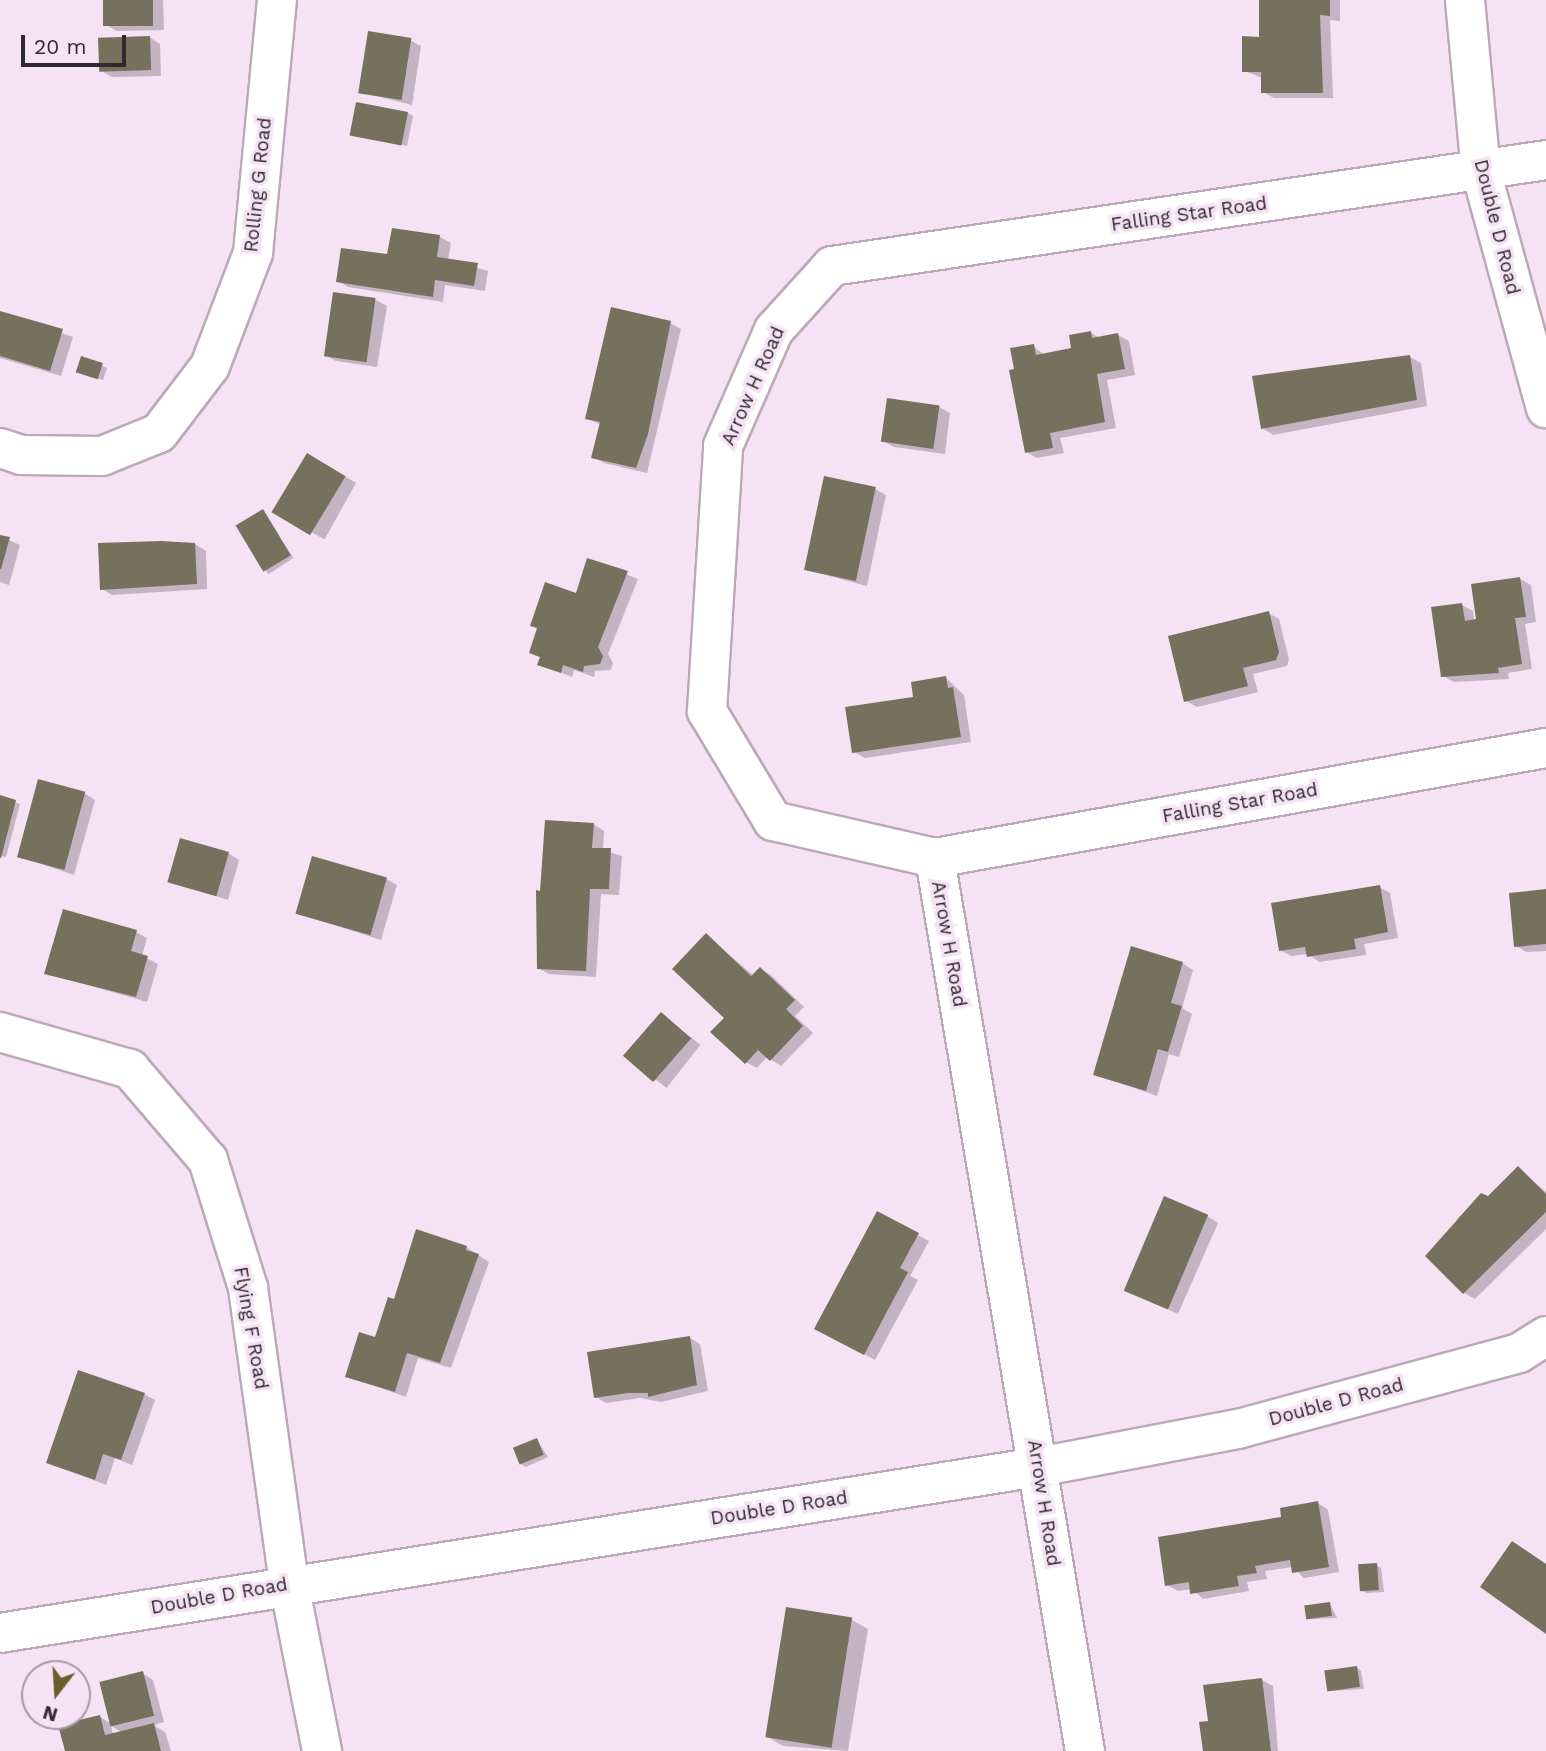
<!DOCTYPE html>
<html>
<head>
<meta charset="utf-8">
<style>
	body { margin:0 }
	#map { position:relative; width:1546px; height:1751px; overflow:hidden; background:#f5e2f4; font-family:"Work Sans",sans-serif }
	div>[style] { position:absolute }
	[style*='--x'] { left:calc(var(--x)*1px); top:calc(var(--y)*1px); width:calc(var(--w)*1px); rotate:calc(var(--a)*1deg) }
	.shadow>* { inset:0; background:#0003; transform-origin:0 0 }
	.building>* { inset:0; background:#76715d; transform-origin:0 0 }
	.roads { filter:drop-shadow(2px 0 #bba9ba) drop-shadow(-2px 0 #bba9ba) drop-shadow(0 2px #bba9ba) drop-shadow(0 -2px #bba9ba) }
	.minor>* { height:38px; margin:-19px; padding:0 19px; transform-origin:19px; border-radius:19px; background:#fff }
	span { translate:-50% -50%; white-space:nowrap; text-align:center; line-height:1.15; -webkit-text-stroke:7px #f5e2f4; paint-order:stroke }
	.street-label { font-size:19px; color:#2f282e }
	.north { position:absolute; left:21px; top:1660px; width:70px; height:70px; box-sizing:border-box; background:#f5e2f4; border:2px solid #a698a5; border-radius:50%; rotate:197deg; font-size:19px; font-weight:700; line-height:28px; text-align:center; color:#2f282e }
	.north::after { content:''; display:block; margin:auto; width:24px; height:32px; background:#6a5f2b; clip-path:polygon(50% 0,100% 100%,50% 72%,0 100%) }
	.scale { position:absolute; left:21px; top:35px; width:105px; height:32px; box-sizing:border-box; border:4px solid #2f282e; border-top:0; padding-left:9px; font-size:21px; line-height:24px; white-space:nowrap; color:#2f282e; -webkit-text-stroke:5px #f5e2f4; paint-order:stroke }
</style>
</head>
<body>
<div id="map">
	<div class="shadow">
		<i style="clip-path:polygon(107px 0,163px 0,164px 30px,117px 31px,106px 25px)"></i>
		<i style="clip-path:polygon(1263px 0,1340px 0,1340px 21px,1330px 20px,1333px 98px,1274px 98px,1263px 92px,1263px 78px,1244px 71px,1261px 38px)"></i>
		<i style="clip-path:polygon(149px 37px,160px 44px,161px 76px,112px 77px,101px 71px)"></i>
		<i style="clip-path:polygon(410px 40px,421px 46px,412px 105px,360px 92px)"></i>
		<i style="clip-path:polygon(408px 113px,413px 116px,407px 146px,352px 134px)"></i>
		<i style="clip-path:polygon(393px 230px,440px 237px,451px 243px,448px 260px,488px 271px,485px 291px,445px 285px,443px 302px,348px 287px,338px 281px,389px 256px)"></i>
		<i style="clip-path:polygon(335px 294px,376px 300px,387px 306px,377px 367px,336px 361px,325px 355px)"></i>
		<i style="clip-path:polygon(0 312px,73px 337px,61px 376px,0 358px)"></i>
		<i style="clip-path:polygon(670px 323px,681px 329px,647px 473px,604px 463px,593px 457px,601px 425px,587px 418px)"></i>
		<i style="clip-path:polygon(1091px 333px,1100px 338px,1118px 335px,1129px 341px,1135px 375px,1107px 380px,1116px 428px,1060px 438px,1064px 453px,1037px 458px,1026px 452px,1016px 370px,1033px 346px,1045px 355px,1073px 349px)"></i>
		<i style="clip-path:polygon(1410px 357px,1421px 363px,1427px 406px,1273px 435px,1262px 428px)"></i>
		<i style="clip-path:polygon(83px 358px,107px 368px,103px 380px,83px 374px)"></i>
		<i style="clip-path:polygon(939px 407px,950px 413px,945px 454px,894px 447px,883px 441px)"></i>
		<i style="left:308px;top:456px;width:55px;height:65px;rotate:29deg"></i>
		<i style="clip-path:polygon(875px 489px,886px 495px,867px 586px,807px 570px)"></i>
		<i style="left:263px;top:511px;width:56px;height:30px;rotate:57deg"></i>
		<i style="clip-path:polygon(0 536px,20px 545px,9px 585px,0 582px)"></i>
		<i style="clip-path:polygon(195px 544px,206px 551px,207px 589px,112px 595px,102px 589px)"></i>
		<i style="clip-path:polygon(588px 560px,638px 579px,608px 654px,613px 663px,611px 670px,595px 671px,594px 677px,574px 670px,572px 677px,539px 664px,541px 658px,531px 652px,577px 595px)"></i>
		<i style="clip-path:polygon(1520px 579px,1531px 585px,1536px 622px,1525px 624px,1532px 669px,1508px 673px,1509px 679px,1454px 682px,1443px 676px,1462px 605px,1473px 611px,1474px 621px)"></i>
		<i style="clip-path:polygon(1268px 613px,1279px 619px,1289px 659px,1287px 666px,1253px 674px,1258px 692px,1197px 707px,1186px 701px)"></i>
		<i style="clip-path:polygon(946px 678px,964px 695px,971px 742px,865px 758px,854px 752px,915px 698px)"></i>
		<i style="clip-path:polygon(84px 793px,95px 800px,74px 875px,18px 856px)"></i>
		<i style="clip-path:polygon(0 797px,20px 804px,6px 857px,0 856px)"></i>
		<i style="clip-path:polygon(593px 824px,604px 831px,603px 850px,622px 856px,619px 895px,601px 894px,596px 977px,549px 974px,538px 968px,542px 892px)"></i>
		<i style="clip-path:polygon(228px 853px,239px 860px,228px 900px,170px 881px)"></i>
		<i style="clip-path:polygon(386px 879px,397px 885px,381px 940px,297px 913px)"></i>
		<i style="clip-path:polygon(1379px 887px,1390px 893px,1398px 938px,1364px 944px,1366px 955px,1319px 962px,1308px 954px,1291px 956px,1280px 950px)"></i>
		<i style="clip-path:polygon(1546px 891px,1546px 951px,1526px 952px,1516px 946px)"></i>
		<i style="clip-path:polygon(136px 932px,147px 938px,142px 956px,158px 964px,147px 1002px,46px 973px)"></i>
		<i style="clip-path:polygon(706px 935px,754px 976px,760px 969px,771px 975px,804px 1007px,795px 1016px,813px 1033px,781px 1066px,767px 1057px,757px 1068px,746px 1062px,726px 1018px)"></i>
		<i style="clip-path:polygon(1182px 963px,1193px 970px,1182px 1008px,1192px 1014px,1179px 1057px,1169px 1054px,1157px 1096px,1095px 1074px)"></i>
		<i style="left:661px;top:1014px;width:50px;height:55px;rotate:38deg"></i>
		<i style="clip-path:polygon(1518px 1168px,1546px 1192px,1546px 1229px,1475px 1299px,1464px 1293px,1457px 1219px,1481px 1195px,1488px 1198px)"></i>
		<i style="clip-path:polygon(878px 1214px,929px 1241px,910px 1276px,918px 1280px,875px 1360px,827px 1335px)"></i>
		<i style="clip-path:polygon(1207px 1216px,1218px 1223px,1178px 1314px,1136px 1295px)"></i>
		<i style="clip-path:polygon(466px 1247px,489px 1262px,451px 1368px,418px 1358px,406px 1397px,348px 1376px,376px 1339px,395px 1302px)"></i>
		<i style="clip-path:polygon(690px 1338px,700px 1344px,708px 1391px,661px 1402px,640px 1398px,606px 1403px,596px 1397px)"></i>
		<i style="clip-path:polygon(144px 1394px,155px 1400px,132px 1465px,115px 1458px,106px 1485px,48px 1462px)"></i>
		<i style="clip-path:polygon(537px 1440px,548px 1457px,526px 1467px,521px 1464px)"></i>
		<i style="clip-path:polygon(1318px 1503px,1328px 1510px,1339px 1572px,1304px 1578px,1293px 1567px,1265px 1571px,1267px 1579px,1247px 1582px,1249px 1591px,1203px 1599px,1192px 1589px,1178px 1591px,1167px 1585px)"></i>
		<i style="clip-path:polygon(1377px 1565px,1381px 1568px,1384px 1592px,1367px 1593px,1362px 1591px)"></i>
		<i style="clip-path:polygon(1330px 1604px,1337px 1618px,1309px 1619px)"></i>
		<i style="clip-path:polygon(788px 1609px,852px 1620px,868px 1629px,848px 1751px,783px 1746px,766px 1736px)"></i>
		<i style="clip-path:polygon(1357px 1668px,1361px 1671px,1364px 1689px,1329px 1691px)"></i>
		<i style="clip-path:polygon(evenodd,142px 1673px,153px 1680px,164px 1722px,153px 1725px,165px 1732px,171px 1751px,66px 1751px,100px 1717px,110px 1723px,142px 1673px,111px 1726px,123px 1733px,113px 1735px,111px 1726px)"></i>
		<i style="clip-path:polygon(1262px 1680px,1273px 1686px,1278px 1751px,1204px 1751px,1210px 1722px)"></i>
	</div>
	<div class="building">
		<i style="left:103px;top:0;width:50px;height:26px"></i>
		<i style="clip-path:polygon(1259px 0,1330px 0,1330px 16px,1320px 15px,1323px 93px,1261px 93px,1261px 72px,1242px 72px,1242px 36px,1259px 37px)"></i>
		<i style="left:368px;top:31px;width:44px;height:63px;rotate:9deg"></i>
		<i style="left:150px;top:36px;width:34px;height:52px;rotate:88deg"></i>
		<i style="left:356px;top:102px;width:53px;height:34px;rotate:11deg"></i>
		<i style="clip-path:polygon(392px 228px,440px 235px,437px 257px,478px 263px,474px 286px,435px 280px,433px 297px,336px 282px,341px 248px,387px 254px)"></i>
		<i style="left:333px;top:292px;width:43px;height:65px;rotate:8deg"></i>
		<i style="clip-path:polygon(611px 307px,671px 321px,648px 434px,636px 468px,591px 458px,600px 422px,585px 419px)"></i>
		<i style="clip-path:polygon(0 311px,63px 329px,50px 371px,0 356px)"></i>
		<i style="clip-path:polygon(1091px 331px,1092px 338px,1118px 333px,1125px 369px,1097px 374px,1105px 422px,1050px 433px,1053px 448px,1025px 453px,1009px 370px,1014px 369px,1010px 348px,1034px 344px,1036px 355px,1071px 348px,1069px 335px)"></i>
		<i style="clip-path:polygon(1410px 355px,1417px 400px,1261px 429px,1252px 376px)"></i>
		<i style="left:81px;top:356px;width:23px;height:17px;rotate:18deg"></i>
		<i style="left:887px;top:398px;width:53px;height:44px;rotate:8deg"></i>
		<i style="left:307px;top:453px;width:45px;height:69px;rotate:31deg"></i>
		<i style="left:824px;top:476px;width:53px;height:96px;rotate:12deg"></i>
		<i style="left:263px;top:509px;width:54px;height:32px;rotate:59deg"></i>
		<i style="clip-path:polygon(0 535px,10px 537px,1px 569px,0 569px)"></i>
		<i style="clip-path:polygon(161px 541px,195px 543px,197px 584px,100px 590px,98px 543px)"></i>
		<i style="clip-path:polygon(587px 558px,628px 571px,598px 647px,603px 656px,600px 664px,584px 666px,583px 672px,563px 665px,561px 673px,537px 665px,540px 657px,529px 653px,537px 628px,530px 626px,545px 582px,576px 593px)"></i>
		<i style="clip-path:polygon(1520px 577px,1526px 617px,1515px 618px,1522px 664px,1498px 668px,1499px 673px,1441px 677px,1431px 607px,1462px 603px,1465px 621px,1476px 619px,1471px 584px)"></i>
		<i style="clip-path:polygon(1269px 611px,1279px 652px,1276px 660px,1243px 668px,1248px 686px,1184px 702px,1168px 636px)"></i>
		<i style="clip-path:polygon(946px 676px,948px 688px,953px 687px,961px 737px,852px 753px,845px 707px,913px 697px,911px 682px)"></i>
		<i style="left:38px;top:779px;width:49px;height:81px;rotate:15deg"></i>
		<i style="clip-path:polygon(0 795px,16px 800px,1px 858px,0 858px)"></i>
		<i style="clip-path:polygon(545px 820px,594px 823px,592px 848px,611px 848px,609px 889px,590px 889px,586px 971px,537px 969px,536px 890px,540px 891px)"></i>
		<i style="left:180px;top:838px;width:51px;height:46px;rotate:16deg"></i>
		<i style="left:312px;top:856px;width:78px;height:60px;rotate:16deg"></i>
		<i style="clip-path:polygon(1380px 885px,1388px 932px,1354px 939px,1356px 949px,1307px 957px,1305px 947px,1279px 951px,1271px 903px)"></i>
		<i style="clip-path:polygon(1546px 889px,1546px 944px,1514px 947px,1509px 893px)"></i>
		<i style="clip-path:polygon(63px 909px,137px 930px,131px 951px,148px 956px,136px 997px,44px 974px)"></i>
		<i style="clip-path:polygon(706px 933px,751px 976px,760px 967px,795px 1000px,786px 1009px,803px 1026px,770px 1061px,758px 1050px,745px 1064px,710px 1032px,724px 1018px,672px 969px)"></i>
		<i style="clip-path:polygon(1131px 946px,1183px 962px,1171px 1003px,1182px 1006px,1168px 1052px,1158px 1049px,1146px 1091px,1093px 1075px)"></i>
		<i style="left:661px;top:1012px;width:40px;height:58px;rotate:41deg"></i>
		<i style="clip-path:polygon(1518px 1166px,1546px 1194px,1546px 1212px,1463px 1294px,1425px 1256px,1481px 1193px,1488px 1196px)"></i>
		<i style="left:1164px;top:1196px;width:48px;height:103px;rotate:23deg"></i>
		<i style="clip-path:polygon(877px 1211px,919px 1233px,900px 1268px,908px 1272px,864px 1355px,814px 1329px)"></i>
		<i style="clip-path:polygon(416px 1229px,467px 1246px,466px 1250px,479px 1254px,440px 1363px,407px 1353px,395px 1392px,345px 1377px,359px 1332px,375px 1337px,388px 1297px,394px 1299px)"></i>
		<i style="clip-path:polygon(690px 1336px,697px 1385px,648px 1397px,648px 1393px,628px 1393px,594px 1398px,587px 1352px)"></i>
		<i style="clip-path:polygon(78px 1370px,145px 1393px,121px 1460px,103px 1454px,95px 1480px,46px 1463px)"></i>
		<i style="left:537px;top:1438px;width:18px;height:26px;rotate:68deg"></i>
		<i style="clip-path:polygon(1318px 1501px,1329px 1567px,1292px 1573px,1290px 1560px,1255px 1566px,1257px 1573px,1237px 1576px,1239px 1586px,1190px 1594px,1189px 1582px,1165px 1586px,1158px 1537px,1281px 1517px,1280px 1508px)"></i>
		<i style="clip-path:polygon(1512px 1541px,1546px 1564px,1546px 1634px,1480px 1587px)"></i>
		<i style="left:1377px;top:1563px;width:27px;height:19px;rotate:86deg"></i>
		<i style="left:1330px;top:1602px;width:14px;height:26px;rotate:82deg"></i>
		<i style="left:786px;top:1607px;width:67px;height:132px;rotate:9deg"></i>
		<i style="left:1357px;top:1666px;width:21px;height:33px;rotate:82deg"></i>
		<i style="left:143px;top:1671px;width:46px;height:45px;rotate:76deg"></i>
		<i style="clip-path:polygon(1262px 1678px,1271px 1751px,1203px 1751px,1199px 1722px,1208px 1721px,1203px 1685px)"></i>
		<i style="clip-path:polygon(100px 1715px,105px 1735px,154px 1723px,161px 1751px,65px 1751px,58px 1725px)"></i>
	</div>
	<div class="roads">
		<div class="minor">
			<i style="--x:1465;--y:0;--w:172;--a:84.7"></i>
			<i style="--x:1481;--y:171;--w:246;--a:74.7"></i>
			<i style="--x:0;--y:448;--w:22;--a:18"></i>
			<i style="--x:21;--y:455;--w:81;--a:0.7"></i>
			<i style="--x:102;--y:456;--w:61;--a:-22"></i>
			<i style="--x:159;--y:433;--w:84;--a:-52.7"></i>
			<i style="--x:210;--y:366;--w:121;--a:-69.2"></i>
			<i style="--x:253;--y:253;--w:254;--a:-84.6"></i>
			<i style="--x:935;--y:858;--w:621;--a:-10.21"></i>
			<i style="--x:0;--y:1032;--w:135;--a:15.9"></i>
			<i style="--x:130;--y:1069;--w:120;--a:49.4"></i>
			<i style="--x:208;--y:1160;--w:134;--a:72.6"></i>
			<i style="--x:248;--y:1288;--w:299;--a:82.1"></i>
			<i style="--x:289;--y:1584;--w:170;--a:78.8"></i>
			<i style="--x:0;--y:1633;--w:1051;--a:-9.09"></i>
			<i style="--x:1038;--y:1467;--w:204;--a:-10.8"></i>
			<i style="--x:1238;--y:1429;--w:291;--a:-15.1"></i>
			<i style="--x:1519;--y:1353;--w:32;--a:-32"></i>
			<i style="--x:1085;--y:1751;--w:906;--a:-99.54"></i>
			<i style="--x:935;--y:858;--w:166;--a:-167.1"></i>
			<i style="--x:773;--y:821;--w:128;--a:-121"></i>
			<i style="--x:707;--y:711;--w:265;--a:-86.5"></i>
			<i style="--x:723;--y:446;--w:127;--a:-66.3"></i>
			<i style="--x:774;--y:330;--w:86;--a:-47.8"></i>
			<i style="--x:832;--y:266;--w:722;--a:-8.44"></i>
		</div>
	</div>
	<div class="street-label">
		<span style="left:258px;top:185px;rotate:-84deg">Rolling G Road</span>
		<span style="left:1189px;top:214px;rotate:-8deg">Falling Star Road</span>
		<span style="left:1497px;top:227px;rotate:76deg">Double D Road</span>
		<span style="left:753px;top:386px;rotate:-66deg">Arrow H Road</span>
		<span style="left:1240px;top:803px;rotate:-10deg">Falling Star Road</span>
		<span style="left:949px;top:944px;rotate:80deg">Arrow H Road</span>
		<span style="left:251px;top:1328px;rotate:80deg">Flying F Road</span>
		<span style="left:1336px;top:1402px;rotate:-15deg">Double D Road</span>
		<span style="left:1044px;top:1503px;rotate:81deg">Arrow H Road</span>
		<span style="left:779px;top:1508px;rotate:-9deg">Double D Road</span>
		<span style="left:219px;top:1596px;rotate:-10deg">Double D Road</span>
	</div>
	<div class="north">N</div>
	<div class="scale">20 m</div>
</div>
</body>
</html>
